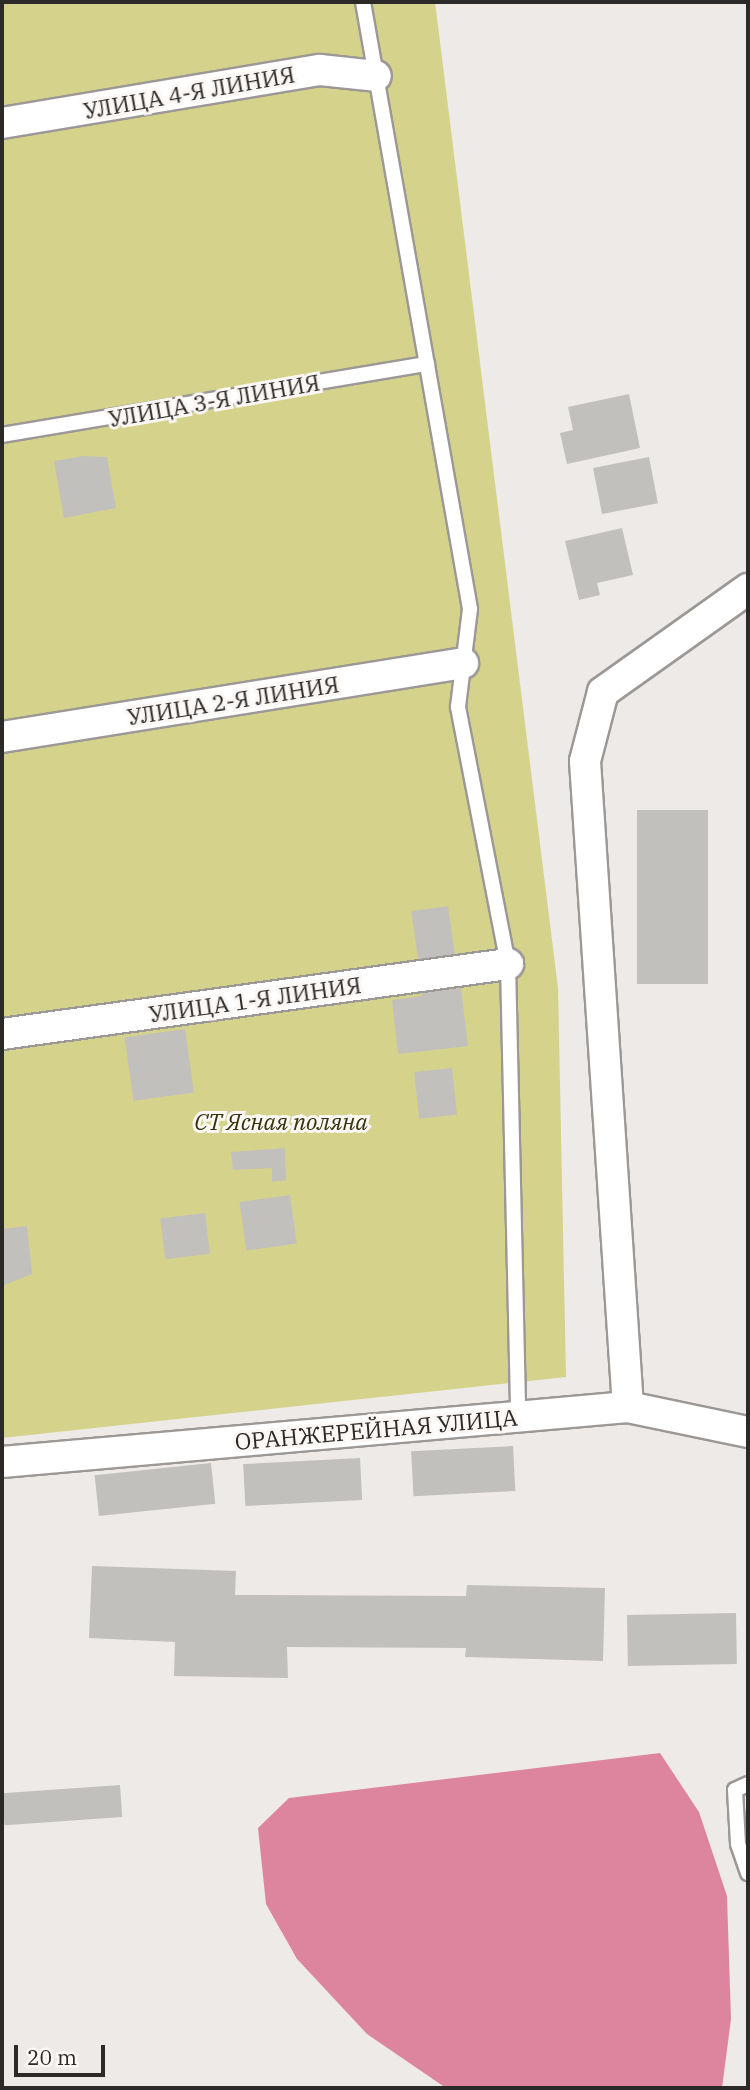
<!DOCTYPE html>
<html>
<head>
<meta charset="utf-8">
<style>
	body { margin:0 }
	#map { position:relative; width:750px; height:2090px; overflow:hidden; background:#eeeae7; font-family:"IBM Plex Serif",serif }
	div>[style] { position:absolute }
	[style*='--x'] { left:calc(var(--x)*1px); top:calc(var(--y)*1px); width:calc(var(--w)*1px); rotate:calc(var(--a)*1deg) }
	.green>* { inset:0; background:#d5d28b }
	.water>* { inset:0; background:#dd859e }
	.building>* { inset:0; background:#c2c0bc; transform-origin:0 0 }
	.roads { filter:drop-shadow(2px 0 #9c9895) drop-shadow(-2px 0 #9c9895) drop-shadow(0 2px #9c9895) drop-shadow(0 -2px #9c9895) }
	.service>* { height:14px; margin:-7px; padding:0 7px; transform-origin:7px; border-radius:7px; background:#fff }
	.minor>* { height:30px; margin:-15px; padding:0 15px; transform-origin:15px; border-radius:15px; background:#fff }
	span { translate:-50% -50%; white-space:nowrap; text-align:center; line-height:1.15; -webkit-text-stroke:6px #fbf7f4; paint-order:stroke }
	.street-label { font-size:23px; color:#2b2a29 }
	.park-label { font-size:23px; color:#35330c; font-style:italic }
	.frame { position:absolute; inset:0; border:4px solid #2b2a29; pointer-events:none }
	.scale { position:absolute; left:14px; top:2045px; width:91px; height:32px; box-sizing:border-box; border:4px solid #2b2a29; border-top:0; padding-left:9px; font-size:21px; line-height:24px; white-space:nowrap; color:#2b2a29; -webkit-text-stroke:5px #fbf7f4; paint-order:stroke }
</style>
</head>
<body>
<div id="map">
	<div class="green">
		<i style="clip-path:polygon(2px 2px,435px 2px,558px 988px,566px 1377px,2px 1438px)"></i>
	</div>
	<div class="water">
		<i style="clip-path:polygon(660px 1753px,699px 1812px,727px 1896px,731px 2019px,722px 2088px,446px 2088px,367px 2034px,297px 1959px,266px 1904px,258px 1828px,289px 1798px)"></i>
	</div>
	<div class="building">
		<i style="clip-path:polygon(629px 394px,640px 448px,567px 464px,560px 433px,573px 430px,568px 407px)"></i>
		<i style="clip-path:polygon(83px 456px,107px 457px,116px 508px,64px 518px,54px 461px)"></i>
		<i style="left:649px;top:457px;width:47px;height:57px;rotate:79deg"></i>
		<i style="clip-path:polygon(622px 528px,633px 575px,597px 583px,600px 595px,579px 600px,565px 541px)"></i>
		<i style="left:637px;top:810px;width:71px;height:174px"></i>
		<i style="left:448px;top:906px;width:49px;height:37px;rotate:82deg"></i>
		<i style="clip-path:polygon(444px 983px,445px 990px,461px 988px,468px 1046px,398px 1054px,392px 1000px,422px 996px,421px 985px)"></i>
		<i style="left:185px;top:1029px;width:64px;height:61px;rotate:82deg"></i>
		<i style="left:452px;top:1068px;width:47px;height:38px;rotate:84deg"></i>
		<i style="clip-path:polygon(285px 1148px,286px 1180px,272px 1182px,272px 1168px,233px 1170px,231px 1152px)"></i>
		<i style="left:290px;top:1195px;width:49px;height:51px;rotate:82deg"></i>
		<i style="left:205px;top:1213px;width:41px;height:45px;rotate:83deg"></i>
		<i style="clip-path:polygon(27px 1226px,32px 1274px,2px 1286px,2px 1229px)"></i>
		<i style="left:513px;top:1446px;width:45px;height:102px;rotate:87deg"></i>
		<i style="left:360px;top:1458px;width:42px;height:117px;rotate:87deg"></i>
		<i style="left:211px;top:1463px;width:41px;height:117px;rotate:84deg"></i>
		<i style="clip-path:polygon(92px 1566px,236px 1571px,235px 1595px,466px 1596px,467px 1585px,605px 1588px,603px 1661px,465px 1657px,466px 1648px,287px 1647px,288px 1678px,174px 1676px,175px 1642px,89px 1638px)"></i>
		<i style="left:736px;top:1613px;width:51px;height:109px;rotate:89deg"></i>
		<i style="left:120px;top:1785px;width:32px;height:118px;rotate:86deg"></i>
	</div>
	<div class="roads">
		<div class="service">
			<i style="--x:363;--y:2;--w:616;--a:80"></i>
			<i style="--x:470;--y:609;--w:99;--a:97"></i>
			<i style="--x:458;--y:707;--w:262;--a:79"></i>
			<i style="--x:508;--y:964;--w:452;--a:88.7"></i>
			<i style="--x:2;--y:435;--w:431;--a:-9.5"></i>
			<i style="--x:748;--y:1784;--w:14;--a:155"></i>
			<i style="--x:735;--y:1790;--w:54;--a:86.8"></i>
			<i style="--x:738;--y:1844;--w:31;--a:71"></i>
		</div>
		<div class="minor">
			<i style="--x:2;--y:123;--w:322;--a:-9.5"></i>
			<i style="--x:320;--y:70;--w:56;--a:6.1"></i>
			<i style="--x:2;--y:737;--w:467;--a:-9.1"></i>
			<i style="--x:2;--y:1034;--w:511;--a:-7.88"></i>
			<i style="--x:628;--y:1407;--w:647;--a:-93.81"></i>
			<i style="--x:585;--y:761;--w:71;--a:-75.4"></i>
			<i style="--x:603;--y:692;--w:178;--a:-35.4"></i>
			<i style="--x:2;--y:1462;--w:628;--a:-5.02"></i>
			<i style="--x:628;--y:1407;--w:123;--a:11.8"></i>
		</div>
	</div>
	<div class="street-label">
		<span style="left:189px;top:92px;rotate:-10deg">УЛИЦА 4-Я ЛИНИЯ</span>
		<span style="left:214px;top:400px;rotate:-10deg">УЛИЦА 3-Я ЛИНИЯ</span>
		<span style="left:233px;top:700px;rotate:-9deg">УЛИЦА 2-Я ЛИНИЯ</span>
		<span style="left:255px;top:999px;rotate:-8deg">УЛИЦА 1-Я ЛИНИЯ</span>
		<span style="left:376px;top:1429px;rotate:-5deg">ОРАНЖЕРЕЙНАЯ УЛИЦА</span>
	</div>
	<div class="park-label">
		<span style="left:281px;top:1121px">СТ Ясная поляна</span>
	</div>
	<div class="frame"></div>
	<div class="scale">20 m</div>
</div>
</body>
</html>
